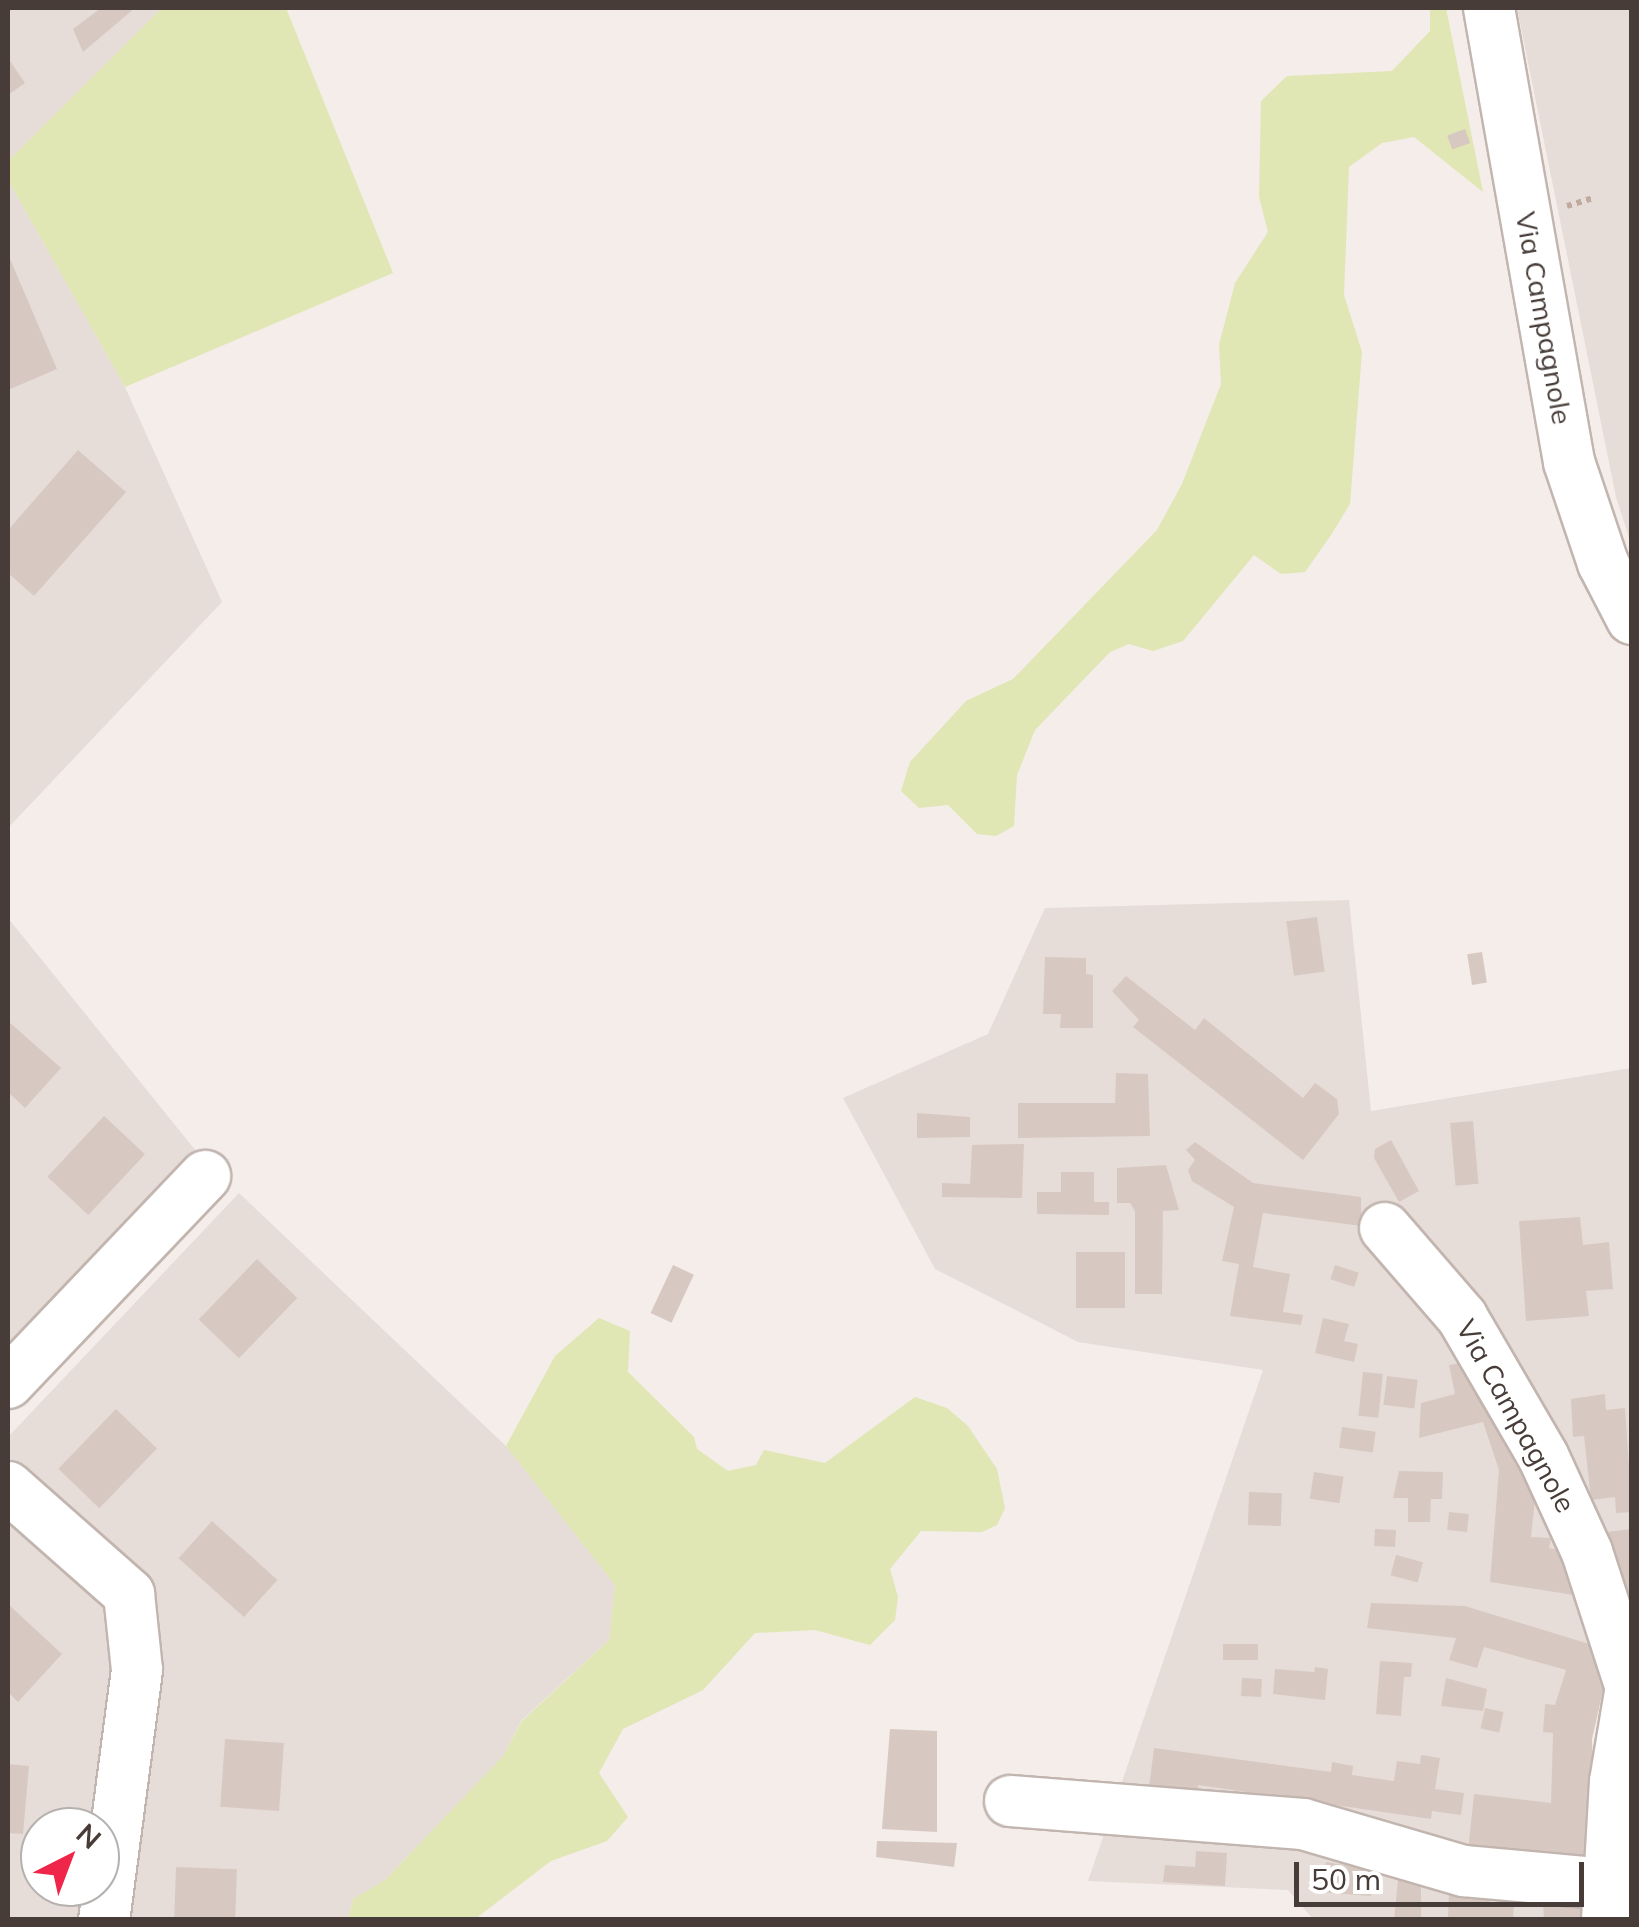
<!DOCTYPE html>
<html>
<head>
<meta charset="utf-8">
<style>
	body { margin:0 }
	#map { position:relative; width:1639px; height:1927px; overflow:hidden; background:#f4ede9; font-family:Mulish,sans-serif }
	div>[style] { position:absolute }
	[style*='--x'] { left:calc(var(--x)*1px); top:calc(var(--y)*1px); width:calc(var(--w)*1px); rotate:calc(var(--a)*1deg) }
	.residential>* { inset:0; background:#e7ddd8 }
	.green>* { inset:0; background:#e0e6b4 }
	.building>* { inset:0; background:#d8c8c2; transform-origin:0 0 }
	.path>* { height:6px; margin-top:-3px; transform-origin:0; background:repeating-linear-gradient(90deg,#c0a99e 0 5px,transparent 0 10px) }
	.roads { filter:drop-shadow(2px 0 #c2b5af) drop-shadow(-2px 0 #c2b5af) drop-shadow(0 2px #c2b5af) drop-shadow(0 -2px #c2b5af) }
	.minor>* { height:50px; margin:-25px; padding:0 25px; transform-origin:25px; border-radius:25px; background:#fff }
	span { translate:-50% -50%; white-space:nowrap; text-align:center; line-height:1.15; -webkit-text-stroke:9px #fff; paint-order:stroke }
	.street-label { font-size:28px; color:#473c38 }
	.frame { position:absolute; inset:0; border:10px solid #473c38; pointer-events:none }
	.north { position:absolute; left:20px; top:1807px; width:100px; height:100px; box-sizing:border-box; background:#fff; border:2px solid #b5b1af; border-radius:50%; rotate:42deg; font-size:28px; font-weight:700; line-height:40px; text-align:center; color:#473c38 }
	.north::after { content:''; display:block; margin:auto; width:35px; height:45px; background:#ef254a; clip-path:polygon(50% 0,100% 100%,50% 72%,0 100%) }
	.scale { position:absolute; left:1294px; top:1862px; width:290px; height:45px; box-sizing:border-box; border:5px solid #473c38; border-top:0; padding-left:12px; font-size:30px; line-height:35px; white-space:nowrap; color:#473c38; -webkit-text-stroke:8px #fff; paint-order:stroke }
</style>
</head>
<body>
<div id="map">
	<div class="residential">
		<i style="clip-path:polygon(8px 8px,162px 8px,8px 161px)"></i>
		<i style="clip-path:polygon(1517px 8px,1631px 8px,1631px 544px,1616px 497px)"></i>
		<i style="clip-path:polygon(8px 180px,125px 387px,222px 602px,8px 828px)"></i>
		<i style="clip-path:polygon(1349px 900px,1371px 1111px,1631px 1068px,1632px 1624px,1618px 1635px,1586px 1727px,1593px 1919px,1313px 1919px,1288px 1890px,1088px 1881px,1263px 1370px,1078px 1342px,935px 1269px,843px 1098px,988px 1034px,1045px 908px)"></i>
		<i style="clip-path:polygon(8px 918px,196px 1151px,8px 1345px)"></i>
		<i style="clip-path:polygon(evenodd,239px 1193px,506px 1446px,615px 1585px,609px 1640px,521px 1721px,503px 1756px,385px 1880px,353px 1899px,348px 1919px,8px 1919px,8px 1437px,239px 1193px,40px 1827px,100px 1827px,100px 1887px,40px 1887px,40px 1827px)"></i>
	</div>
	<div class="green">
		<i style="clip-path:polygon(162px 8px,286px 8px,393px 273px,125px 387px,8px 180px,8px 161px)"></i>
		<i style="clip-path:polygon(1430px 8px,1446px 8px,1483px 192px,1414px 137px,1382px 143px,1349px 167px,1344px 295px,1362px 352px,1350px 504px,1331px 535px,1305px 572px,1281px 574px,1254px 555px,1183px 641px,1153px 651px,1129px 644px,1110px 652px,1035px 730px,1017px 775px,1014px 826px,996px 836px,977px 834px,948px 805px,919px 808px,901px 791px,910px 762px,966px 701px,1013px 679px,1157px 530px,1182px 484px,1221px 384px,1219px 345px,1235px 283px,1268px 232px,1259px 197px,1261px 101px,1287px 76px,1392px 71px,1430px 31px)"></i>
		<i style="clip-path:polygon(599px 1318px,630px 1331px,628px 1372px,694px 1437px,697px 1449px,728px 1471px,756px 1465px,764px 1450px,825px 1463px,915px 1397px,947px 1408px,968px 1426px,997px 1469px,1005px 1508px,997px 1525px,982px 1532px,921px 1531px,890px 1569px,898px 1597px,895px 1620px,870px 1645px,815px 1630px,755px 1633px,703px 1690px,623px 1729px,599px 1773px,628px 1817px,607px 1841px,551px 1861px,475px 1919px,348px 1919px,353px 1899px,385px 1880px,503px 1756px,521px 1722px,609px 1640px,615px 1585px,506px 1446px,555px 1356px)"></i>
	</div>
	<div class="building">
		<i style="clip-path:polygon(101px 8px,135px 8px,83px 52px,73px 29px)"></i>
		<i style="clip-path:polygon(8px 58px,25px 83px,8px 95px)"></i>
		<i style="left:1465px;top:129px;width:15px;height:19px;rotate:70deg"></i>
		<i style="clip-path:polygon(8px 254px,57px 369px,8px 390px)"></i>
		<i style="clip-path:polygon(78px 450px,126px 492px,34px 596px,8px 573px,8px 530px)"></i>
		<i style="left:1317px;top:917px;width:55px;height:31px;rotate:82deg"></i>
		<i style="left:1482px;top:952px;width:31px;height:15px;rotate:81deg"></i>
		<i style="clip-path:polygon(1045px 957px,1086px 958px,1086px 974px,1093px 975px,1093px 1028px,1060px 1028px,1061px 1014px,1043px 1014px)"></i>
		<i style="clip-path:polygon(1126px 976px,1195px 1030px,1204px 1018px,1303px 1098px,1315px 1083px,1337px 1099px,1339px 1114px,1303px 1160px,1133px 1027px,1139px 1020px,1112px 991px)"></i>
		<i style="clip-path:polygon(8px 1021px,61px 1068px,25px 1108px,8px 1092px)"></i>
		<i style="clip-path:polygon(1116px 1073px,1148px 1074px,1150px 1136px,1018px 1138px,1018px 1103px,1115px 1103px)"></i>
		<i style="clip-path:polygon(917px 1113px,970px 1117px,970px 1137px,917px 1138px)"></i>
		<i style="left:104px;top:1116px;width:56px;height:83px;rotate:43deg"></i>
		<i style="left:1473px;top:1121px;width:63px;height:23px;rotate:85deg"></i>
		<i style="clip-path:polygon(1391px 1140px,1419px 1191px,1399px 1202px,1374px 1158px,1375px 1149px)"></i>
		<i style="clip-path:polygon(1195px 1142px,1253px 1183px,1361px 1197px,1361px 1226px,1263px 1213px,1253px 1267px,1290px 1274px,1283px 1312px,1303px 1315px,1301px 1325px,1230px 1316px,1239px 1264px,1222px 1261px,1234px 1207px,1192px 1181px,1188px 1170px,1195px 1160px,1186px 1150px)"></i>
		<i style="clip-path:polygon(1024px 1144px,1022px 1198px,942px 1197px,942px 1183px,970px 1184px,972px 1145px)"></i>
		<i style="clip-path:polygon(1166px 1165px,1179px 1210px,1163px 1211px,1162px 1294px,1135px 1294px,1135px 1211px,1130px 1203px,1117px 1203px,1117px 1168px)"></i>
		<i style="clip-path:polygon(1061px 1172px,1094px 1172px,1094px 1202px,1109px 1202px,1109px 1215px,1037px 1214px,1037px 1192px,1061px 1192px)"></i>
		<i style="clip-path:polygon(1580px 1217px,1583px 1245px,1609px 1242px,1613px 1289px,1586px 1291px,1589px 1316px,1526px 1321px,1519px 1221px)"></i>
		<i style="left:1076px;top:1252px;width:49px;height:56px"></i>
		<i style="left:257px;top:1259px;width:56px;height:84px;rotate:44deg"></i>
		<i style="left:673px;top:1265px;width:23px;height:53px;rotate:25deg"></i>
		<i style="left:1335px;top:1265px;width:25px;height:15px;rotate:18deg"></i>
		<i style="clip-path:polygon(1323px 1318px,1349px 1324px,1344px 1341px,1358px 1344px,1354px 1362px,1315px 1353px)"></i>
		<i style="clip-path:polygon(1479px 1360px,1538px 1472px,1531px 1537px,1551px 1538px,1549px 1548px,1578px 1554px,1574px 1595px,1490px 1582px,1499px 1470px,1483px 1422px,1419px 1438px,1421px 1403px,1455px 1394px,1449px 1365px)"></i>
		<i style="left:1363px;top:1372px;width:20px;height:44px;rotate:6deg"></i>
		<i style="left:1387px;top:1376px;width:31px;height:29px;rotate:7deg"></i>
		<i style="clip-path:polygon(1605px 1394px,1606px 1410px,1625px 1408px,1632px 1512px,1616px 1513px,1615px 1497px,1591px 1500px,1584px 1436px,1573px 1437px,1571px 1399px)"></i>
		<i style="left:116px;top:1409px;width:57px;height:83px;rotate:44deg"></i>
		<i style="left:1342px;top:1427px;width:34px;height:21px;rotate:8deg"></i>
		<i style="clip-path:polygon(1399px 1471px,1443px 1472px,1442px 1499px,1431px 1499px,1430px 1522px,1408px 1522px,1408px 1498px,1393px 1498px)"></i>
		<i style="left:1314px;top:1472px;width:30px;height:27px;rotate:9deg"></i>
		<i style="left:1249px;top:1492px;width:33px;height:33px;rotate:2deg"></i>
		<i style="left:1449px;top:1512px;width:20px;height:18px;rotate:6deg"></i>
		<i style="left:212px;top:1521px;width:88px;height:50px;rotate:42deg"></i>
		<i style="left:1375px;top:1529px;width:21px;height:17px;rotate:3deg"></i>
		<i style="clip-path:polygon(1632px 1529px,1632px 1623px,1607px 1532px)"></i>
		<i style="left:1396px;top:1555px;width:28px;height:21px;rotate:15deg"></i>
		<i style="clip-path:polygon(1371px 1603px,1465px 1606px,1612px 1651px,1592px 1739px,1596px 1876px,1467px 1861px,1474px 1794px,1551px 1803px,1553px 1733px,1543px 1732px,1545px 1704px,1555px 1705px,1566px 1670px,1484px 1647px,1477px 1668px,1449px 1660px,1456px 1638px,1367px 1628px)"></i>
		<i style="clip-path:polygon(8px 1604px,62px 1654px,18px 1702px,8px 1692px)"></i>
		<i style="left:1258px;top:1644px;width:16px;height:35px;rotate:90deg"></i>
		<i style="clip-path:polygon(1380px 1661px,1412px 1663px,1411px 1677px,1404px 1677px,1401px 1716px,1376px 1714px)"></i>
		<i style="clip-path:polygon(1315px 1667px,1328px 1669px,1325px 1700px,1273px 1694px,1275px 1669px,1314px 1672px)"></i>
		<i style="left:1242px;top:1678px;width:20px;height:18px;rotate:3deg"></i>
		<i style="clip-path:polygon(1446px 1678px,1487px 1689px,1483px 1711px,1441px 1706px)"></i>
		<i style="left:1485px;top:1708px;width:19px;height:21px;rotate:12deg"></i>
		<i style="clip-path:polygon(890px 1729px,937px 1731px,937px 1832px,882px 1829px)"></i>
		<i style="left:225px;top:1739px;width:59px;height:68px;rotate:4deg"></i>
		<i style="clip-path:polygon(1154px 1748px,1331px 1772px,1332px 1762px,1353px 1766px,1352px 1775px,1394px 1781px,1397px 1761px,1420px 1764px,1421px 1755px,1440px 1758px,1435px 1789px,1464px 1793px,1461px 1815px,1432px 1811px,1431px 1819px,1198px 1785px,1197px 1794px,1149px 1788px)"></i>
		<i style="clip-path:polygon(8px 1764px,29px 1766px,23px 1834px,8px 1833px)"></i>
		<i style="clip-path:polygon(877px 1841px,957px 1843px,954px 1867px,876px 1857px)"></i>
		<i style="clip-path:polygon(1196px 1851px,1227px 1853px,1225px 1886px,1163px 1882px,1165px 1865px,1195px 1867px)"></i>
		<i style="clip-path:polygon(1326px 1862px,1375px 1870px,1371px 1896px,1318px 1892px)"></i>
		<i style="left:176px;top:1867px;width:61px;height:53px;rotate:2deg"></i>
		<i style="clip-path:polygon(1399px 1870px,1458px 1876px,1490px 1902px,1514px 1903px,1513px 1920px,1448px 1920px,1449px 1888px,1421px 1887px,1421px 1920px,1394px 1920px)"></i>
		<i style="clip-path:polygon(1598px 1900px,1599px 1920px,1544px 1920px,1543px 1903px)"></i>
	</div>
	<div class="path">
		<i style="--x:1567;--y:206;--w:27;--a:-17"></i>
	</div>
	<div class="roads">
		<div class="minor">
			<i style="--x:1489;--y:8;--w:461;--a:80"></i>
			<i style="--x:1569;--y:462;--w:107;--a:71.4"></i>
			<i style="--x:1603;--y:563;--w:63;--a:62.6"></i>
			<i style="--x:1385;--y:1228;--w:118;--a:49.1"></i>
			<i style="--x:1462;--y:1317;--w:161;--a:59.8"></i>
			<i style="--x:1543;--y:1456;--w:106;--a:65.4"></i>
			<i style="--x:1587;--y:1552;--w:137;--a:72.1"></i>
			<i style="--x:8;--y:1383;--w:286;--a:-46.4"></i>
			<i style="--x:8;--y:1487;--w:162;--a:41.5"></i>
			<i style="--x:129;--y:1594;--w:76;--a:84"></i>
			<i style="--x:137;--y:1670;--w:252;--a:97.5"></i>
			<i style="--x:1010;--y:1801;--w:294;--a:4.5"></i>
			<i style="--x:1303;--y:1824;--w:168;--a:16.3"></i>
			<i style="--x:1464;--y:1871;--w:145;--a:5.2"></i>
			<i style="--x:1607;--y:1920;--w:138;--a:-86.7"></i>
			<i style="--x:1615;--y:1782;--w:103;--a:-80.5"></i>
		</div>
	</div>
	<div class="street-label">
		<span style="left:1544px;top:318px;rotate:80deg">Via Campagnole</span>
		<span style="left:1516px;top:1416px;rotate:61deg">Via Campagnole</span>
	</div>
	<div class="frame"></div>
	<div class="north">N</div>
	<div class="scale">50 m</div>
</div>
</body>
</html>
